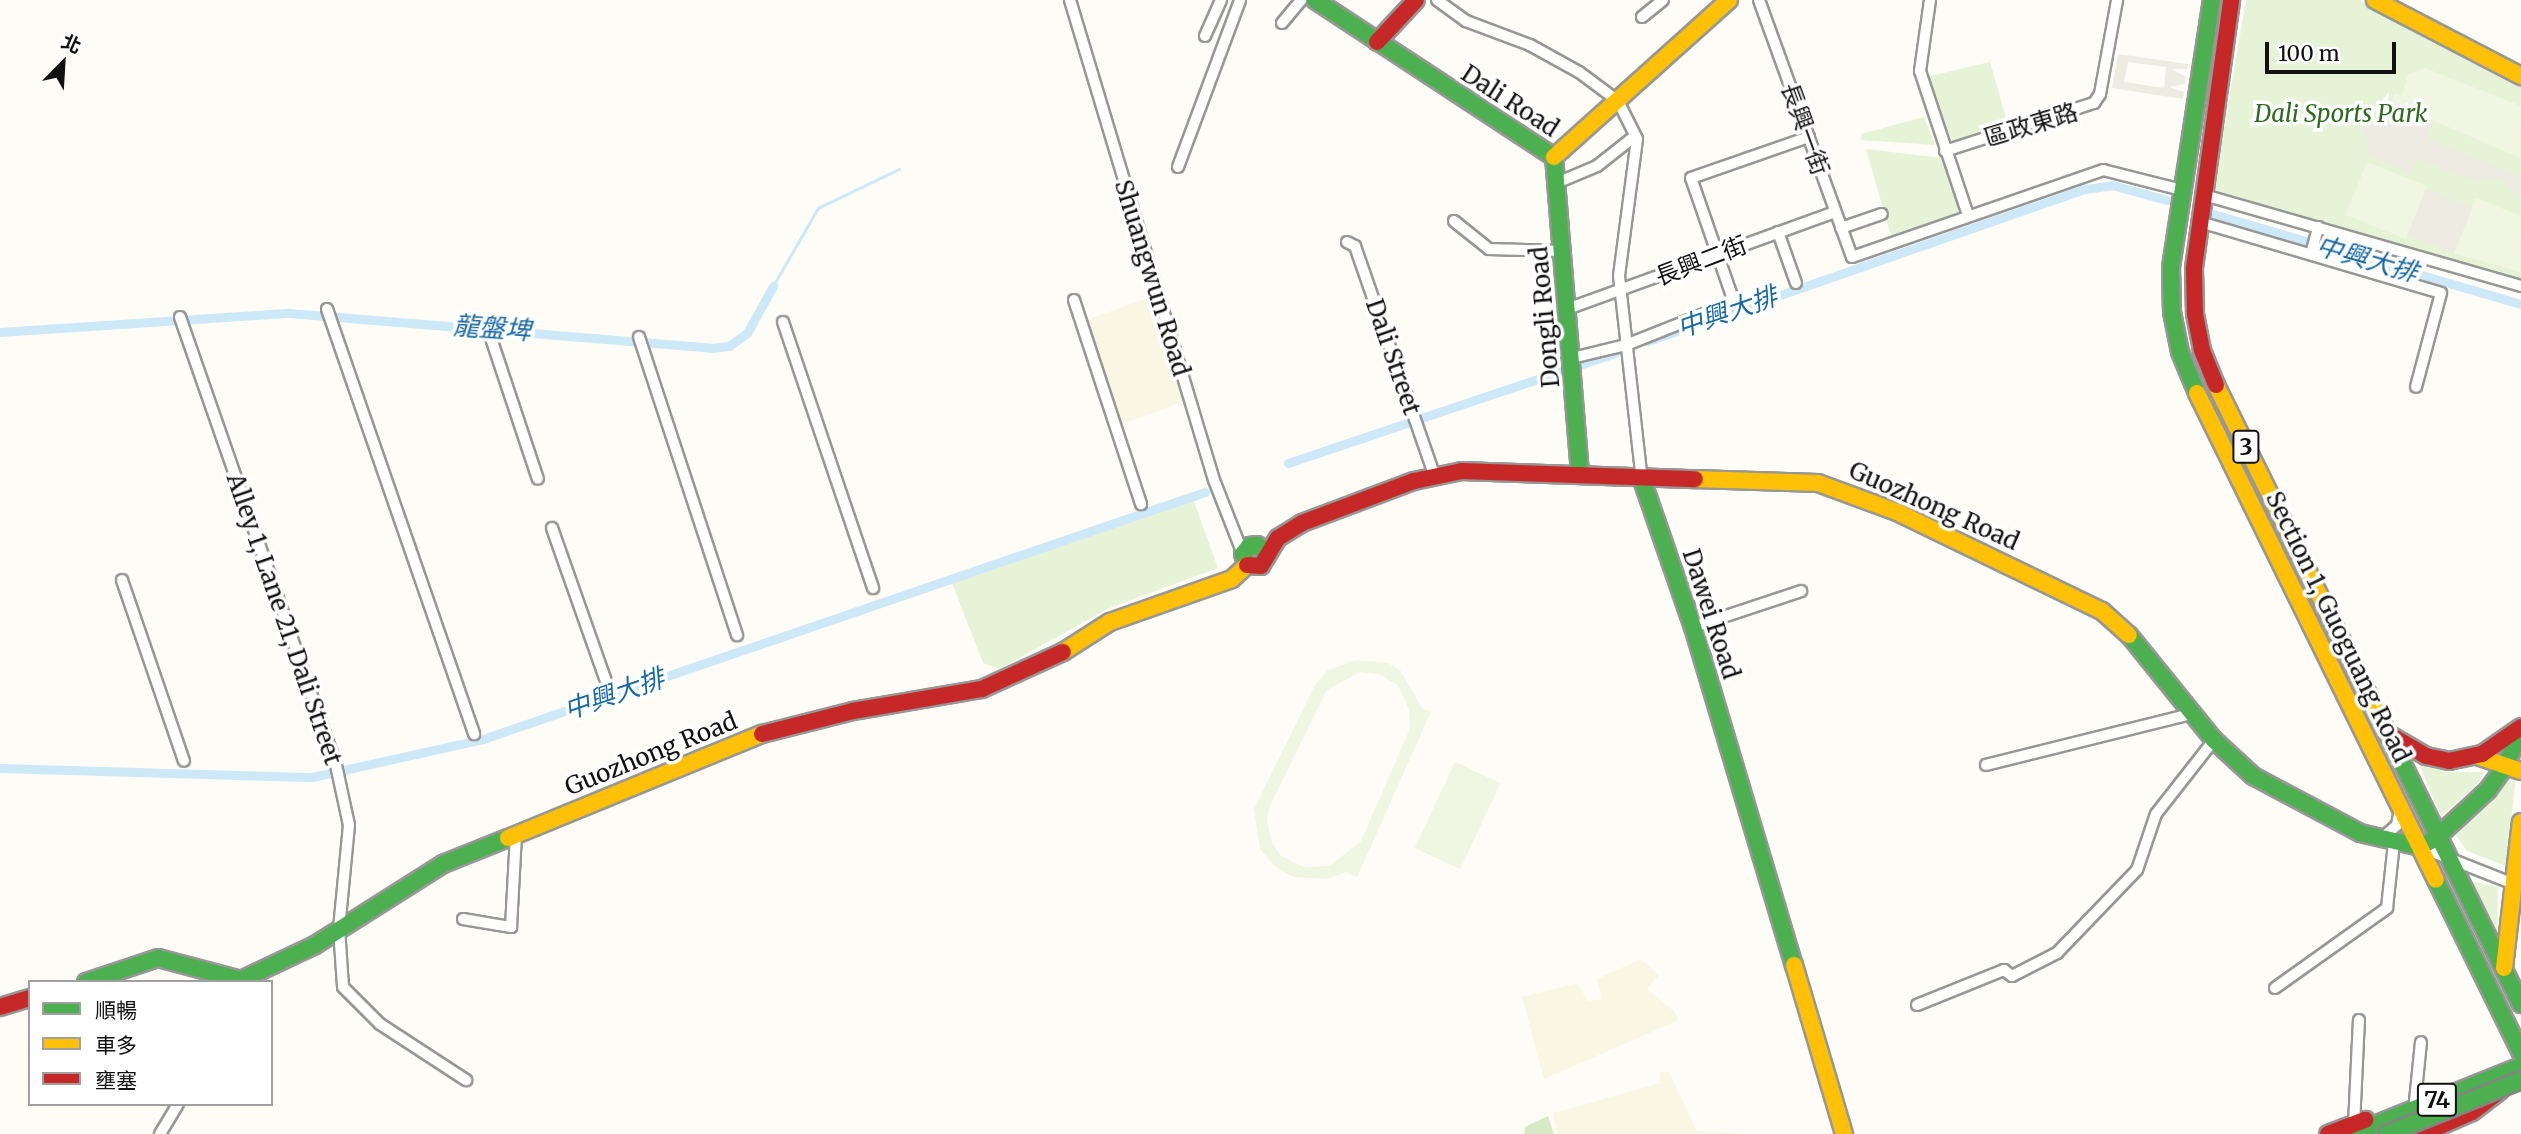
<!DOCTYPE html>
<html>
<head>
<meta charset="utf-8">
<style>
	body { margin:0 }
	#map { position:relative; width:2521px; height:1134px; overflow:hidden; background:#fdfcf7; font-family:Merriweather,"Noto Sans TC",serif }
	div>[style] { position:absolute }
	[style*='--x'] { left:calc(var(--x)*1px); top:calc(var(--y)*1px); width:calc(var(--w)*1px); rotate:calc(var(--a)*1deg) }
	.farmland>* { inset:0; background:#f9f7e4; transform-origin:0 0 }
	.green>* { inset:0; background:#e7f3d7 }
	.forest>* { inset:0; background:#d8eac5 }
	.pitch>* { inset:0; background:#f0f6e1; transform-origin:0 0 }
	.plaza>* { inset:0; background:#edebe2; transform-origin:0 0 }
	.stream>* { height:2.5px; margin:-1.25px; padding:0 1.25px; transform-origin:1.25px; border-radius:1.25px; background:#cde8f7 }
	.canal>* { height:9px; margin:-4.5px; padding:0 4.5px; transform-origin:4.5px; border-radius:4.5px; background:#cde8f7 }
	.roads { filter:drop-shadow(2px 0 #979795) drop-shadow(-2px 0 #979795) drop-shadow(0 2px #979795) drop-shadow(0 -2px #979795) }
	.street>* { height:10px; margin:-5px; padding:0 5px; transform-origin:5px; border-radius:5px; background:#fffffe }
	.fast>* { height:16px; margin:-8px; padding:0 8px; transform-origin:8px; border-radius:8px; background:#4caf50 }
	.slow>* { height:16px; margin:-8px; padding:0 8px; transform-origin:8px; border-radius:8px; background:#ffc107 }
	.jam>* { height:16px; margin:-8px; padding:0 8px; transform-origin:8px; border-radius:8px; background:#c62828 }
	.bridges { filter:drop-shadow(2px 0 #858482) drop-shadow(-2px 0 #858482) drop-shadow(0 2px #858482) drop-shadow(0 -2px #858482) }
	.fast-bridge>* { height:16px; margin:-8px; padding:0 8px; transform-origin:8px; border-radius:8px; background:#4caf50 }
	span { translate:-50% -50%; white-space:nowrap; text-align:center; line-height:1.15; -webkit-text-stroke:7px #fff; paint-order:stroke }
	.shield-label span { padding:2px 5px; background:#fff; border:2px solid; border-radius:5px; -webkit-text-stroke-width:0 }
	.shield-label { font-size:23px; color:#111; font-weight:700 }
	.street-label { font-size:24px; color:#111 }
	.park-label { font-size:24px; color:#2f6b1f; font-style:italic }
	.water-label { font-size:26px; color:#1768a6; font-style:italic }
	.legend { position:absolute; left:28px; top:980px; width:245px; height:126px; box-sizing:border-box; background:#fff; border:2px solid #a0a0a0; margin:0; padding:9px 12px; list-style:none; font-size:21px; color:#111 }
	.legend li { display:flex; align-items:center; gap:14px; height:35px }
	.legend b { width:35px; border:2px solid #a0a0a0 }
	.north { position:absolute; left:28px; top:28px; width:70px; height:70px; -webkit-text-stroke:5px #fff; paint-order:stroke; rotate:24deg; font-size:19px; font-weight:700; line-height:28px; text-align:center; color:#111 }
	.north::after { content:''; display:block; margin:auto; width:24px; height:32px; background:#111; clip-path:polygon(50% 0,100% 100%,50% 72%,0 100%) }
	.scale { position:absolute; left:2265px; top:42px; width:131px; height:32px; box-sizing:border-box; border:4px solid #111; border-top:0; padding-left:9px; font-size:21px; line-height:24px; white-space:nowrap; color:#111; -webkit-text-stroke:5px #fff; paint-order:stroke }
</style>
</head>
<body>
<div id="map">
	<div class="farmland">
		<i style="left:1147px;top:298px;width:110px;height:67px;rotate:70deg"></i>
		<i style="clip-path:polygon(1641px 959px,1659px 975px,1647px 989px,1676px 1013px,1677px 1021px,1544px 1079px,1522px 997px,1577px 983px,1588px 1001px,1602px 999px,1597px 979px)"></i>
		<i style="clip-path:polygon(1660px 1072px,1669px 1072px,1697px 1131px,1759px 1134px,1557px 1134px,1553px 1113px,1660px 1083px)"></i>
	</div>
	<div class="green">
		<i style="clip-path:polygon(2246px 0,2360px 0,2521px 86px,2521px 281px,2213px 192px)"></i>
		<i style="clip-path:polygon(1990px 62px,2009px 128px,1953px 142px,1926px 77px)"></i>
		<i style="clip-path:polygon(1924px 117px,1935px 145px,1861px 140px,1861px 134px)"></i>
		<i style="clip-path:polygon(1866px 149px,1943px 158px,1959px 201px,1958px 216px,1892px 240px)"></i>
		<i style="clip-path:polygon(1192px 496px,1218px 568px,1107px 609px,1000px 669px,983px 663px,952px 583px)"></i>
		<i style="clip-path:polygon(2419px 764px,2447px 772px,2484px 772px,2477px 785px,2441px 816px)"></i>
		<i style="clip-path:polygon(2504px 776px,2516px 777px,2506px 866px,2467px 851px,2456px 835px,2492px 800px)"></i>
		<i style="clip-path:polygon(2470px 881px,2498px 887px,2497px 938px)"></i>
	</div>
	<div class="forest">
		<i style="clip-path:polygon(1548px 1116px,1554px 1134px,1524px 1134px,1525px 1127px)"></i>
	</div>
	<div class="pitch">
		<i style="clip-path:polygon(2425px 68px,2521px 106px,2520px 158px,2391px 102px,2395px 93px,2402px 96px,2408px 75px)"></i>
		<i style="left:2367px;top:162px;width:65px;height:57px;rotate:22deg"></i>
		<i style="clip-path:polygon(2476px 198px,2521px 216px,2520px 272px,2453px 253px)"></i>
		<i style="clip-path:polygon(evenodd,1356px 660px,1388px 663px,1400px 670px,1422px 708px,1431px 712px,1357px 877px,1346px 872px,1328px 879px,1294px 877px,1276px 867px,1260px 849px,1254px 809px,1315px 685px,1327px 671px,1356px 660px,1360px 672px,1378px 674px,1398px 685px,1409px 710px,1410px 729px,1361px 841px,1330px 866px,1303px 867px,1281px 856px,1272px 843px,1267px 820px,1270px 805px,1327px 690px,1360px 672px)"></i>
		<i style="left:1455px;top:762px;width:50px;height:95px;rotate:25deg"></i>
	</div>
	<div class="plaza">
		<i style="clip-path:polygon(evenodd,2118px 54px,2188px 64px,2187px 69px,2172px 69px,2186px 77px,2185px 84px,2169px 87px,2184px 92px,2183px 99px,2112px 88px,2118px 54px,2128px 62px,2166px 67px,2164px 88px,2124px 82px,2128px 62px)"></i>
		<i style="clip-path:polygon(2391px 107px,2433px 124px,2427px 139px,2521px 177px,2521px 198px,2502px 179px,2475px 182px,2417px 158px,2412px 174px,2366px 154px,2369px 142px,2360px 128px,2385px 119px)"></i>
		<i style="left:2426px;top:189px;width:50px;height:49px;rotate:22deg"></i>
	</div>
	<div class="stream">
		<i style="--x:773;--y:286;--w:90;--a:-60"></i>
		<i style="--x:818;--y:208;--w:90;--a:-25.7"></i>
	</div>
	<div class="canal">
		<i style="--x:2213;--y:214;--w:321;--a:16.3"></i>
		<i style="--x:0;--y:332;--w:290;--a:-3.8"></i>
		<i style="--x:289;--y:313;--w:424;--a:4.7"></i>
		<i style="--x:712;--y:348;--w:17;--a:-7"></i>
		<i style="--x:729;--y:346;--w:22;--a:-36"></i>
		<i style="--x:747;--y:333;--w:54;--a:-61"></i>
		<i style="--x:1648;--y:341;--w:463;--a:-19.2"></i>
		<i style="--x:2085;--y:189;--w:27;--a:-8"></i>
		<i style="--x:2112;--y:185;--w:57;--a:15.3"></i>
		<i style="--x:1288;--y:463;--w:345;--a:-18.6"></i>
		<i style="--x:0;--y:768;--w:312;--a:1.7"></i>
		<i style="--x:312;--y:777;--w:175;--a:-12.5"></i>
		<i style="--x:483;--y:739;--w:763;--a:-18.89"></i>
	</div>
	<div class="roads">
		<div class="street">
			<i style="--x:1070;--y:0;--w:501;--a:73.3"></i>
			<i style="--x:1214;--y:480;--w:79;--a:68.6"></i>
			<i style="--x:1437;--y:0;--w:36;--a:36"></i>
			<i style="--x:1466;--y:21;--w:68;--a:20.6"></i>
			<i style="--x:1530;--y:45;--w:56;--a:28.9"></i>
			<i style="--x:1579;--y:72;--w:49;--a:36.6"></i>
			<i style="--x:1618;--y:101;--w:42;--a:63.4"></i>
			<i style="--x:1637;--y:139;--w:138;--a:97.5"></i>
			<i style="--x:1619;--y:276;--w:205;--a:83.6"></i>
			<i style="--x:1759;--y:0;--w:273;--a:70.1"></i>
			<i style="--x:1852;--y:257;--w:266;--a:-19.1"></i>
			<i style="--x:2103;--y:170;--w:81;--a:14.2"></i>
			<i style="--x:1930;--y:0;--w:72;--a:98"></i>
			<i style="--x:1920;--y:71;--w:152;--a:71.6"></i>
			<i style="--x:1642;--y:17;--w:27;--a:-39"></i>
			<i style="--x:1282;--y:23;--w:30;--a:-50"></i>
			<i style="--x:1205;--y:36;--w:39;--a:-66"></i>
			<i style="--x:1945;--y:151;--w:157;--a:-17.9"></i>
			<i style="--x:2094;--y:103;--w:11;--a:-56"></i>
			<i style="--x:2100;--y:94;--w:96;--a:-79.7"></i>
			<i style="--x:1178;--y:167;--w:178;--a:-69.6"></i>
			<i style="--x:1559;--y:182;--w:41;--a:-22.8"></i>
			<i style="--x:1597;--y:166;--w:48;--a:-38.3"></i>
			<i style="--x:2204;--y:195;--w:330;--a:16"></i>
			<i style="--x:1454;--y:221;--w:45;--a:38.7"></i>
			<i style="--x:1489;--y:249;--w:74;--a:1.5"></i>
			<i style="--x:2200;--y:222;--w:251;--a:16.4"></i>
			<i style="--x:2441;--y:293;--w:97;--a:104.9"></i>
			<i style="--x:1841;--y:228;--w:43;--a:-18.9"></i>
			<i style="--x:1778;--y:232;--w:54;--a:70.6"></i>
			<i style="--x:1347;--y:242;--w:9;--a:27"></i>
			<i style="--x:1355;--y:246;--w:244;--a:70.9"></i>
			<i style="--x:2311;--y:254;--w:28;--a:-75"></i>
			<i style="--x:1074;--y:300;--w:215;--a:71.8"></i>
			<i style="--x:327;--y:309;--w:450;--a:70.9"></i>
			<i style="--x:1567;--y:309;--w:285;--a:-19.9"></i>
			<i style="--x:180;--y:317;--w:474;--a:70.8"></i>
			<i style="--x:336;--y:765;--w:61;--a:77.8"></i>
			<i style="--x:349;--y:825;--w:103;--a:95.5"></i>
			<i style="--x:339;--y:928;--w:59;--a:86.1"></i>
			<i style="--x:343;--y:987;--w:52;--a:45"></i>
			<i style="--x:380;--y:1024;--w:103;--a:33.1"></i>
			<i style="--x:783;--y:322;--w:281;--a:71.3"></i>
			<i style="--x:486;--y:323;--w:164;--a:71.6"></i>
			<i style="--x:639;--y:337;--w:314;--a:71.8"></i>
			<i style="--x:1572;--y:358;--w:56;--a:-13.5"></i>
			<i style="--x:1626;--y:345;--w:116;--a:-21.7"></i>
			<i style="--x:1734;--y:302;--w:131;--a:-109.1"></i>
			<i style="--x:1691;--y:178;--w:125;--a:-19.2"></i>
			<i style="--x:552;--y:528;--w:172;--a:70.6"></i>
			<i style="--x:122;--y:580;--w:191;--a:71.1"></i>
			<i style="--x:1693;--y:627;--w:114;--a:-18.4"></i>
			<i style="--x:1986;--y:765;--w:215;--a:-14"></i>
			<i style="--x:2381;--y:839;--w:21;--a:-41"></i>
			<i style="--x:2397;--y:825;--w:16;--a:-79"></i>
			<i style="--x:2420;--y:847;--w:106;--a:21.5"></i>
			<i style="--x:463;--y:919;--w:49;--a:9.5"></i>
			<i style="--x:511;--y:927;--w:93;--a:-86.9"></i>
			<i style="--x:2275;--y:988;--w:138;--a:-35.5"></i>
			<i style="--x:2387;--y:908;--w:66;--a:-83.9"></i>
			<i style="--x:1917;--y:1005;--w:94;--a:-21.9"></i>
			<i style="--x:2004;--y:970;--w:10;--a:37"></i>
			<i style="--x:2012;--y:976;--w:51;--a:-27.1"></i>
			<i style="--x:2057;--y:953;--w:115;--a:-46.1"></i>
			<i style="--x:2137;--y:870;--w:59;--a:-71.3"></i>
			<i style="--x:2156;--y:814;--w:94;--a:-51.9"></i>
			<i style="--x:2415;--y:1101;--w:59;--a:-84.2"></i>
			<i style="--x:2354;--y:1125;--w:105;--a:-87.3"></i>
			<i style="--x:160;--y:1134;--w:35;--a:-59"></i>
		</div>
		<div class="fast">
			<i style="--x:1315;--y:0;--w:286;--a:33.3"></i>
			<i style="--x:1554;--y:157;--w:319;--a:85.3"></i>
			<i style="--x:2197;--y:393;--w:44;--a:-112.5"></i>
			<i style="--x:2180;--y:352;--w:41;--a:-101.3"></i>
			<i style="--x:2172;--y:312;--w:45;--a:-91.3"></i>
			<i style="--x:2171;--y:267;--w:270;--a:-81.3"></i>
			<i style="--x:1642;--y:480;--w:156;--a:70.9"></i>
			<i style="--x:1693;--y:627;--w:353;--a:73.4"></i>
			<i style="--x:1247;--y:565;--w:12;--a:-110"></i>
			<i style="--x:1243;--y:554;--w:10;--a:-53"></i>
			<i style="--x:1249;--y:546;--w:8;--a:-7"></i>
			<i style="--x:1257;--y:545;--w:12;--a:42"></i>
			<i style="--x:2129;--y:635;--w:135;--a:51"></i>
			<i style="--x:2214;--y:740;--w:53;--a:42.7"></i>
			<i style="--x:2253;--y:776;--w:121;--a:28"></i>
			<i style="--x:2360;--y:833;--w:62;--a:13.1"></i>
			<i style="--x:2420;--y:847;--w:18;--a:-29"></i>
			<i style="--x:2436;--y:838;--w:71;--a:-42.7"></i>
			<i style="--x:2488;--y:790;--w:31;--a:-54"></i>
			<i style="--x:2506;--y:765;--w:39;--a:-67"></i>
			<i style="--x:2389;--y:736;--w:299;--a:63.8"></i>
			<i style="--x:2436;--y:880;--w:193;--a:63.8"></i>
			<i style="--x:86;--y:982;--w:76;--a:-18.4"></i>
			<i style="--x:158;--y:958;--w:86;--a:14.8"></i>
			<i style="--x:241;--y:980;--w:82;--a:-25.3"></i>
			<i style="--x:315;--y:945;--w:151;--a:-32.3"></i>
			<i style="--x:443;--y:864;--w:70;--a:-21.8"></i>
			<i style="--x:2352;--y:1134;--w:182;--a:-21.9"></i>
		</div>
		<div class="slow">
			<i style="--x:2375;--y:0;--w:165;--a:27.5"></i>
			<i style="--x:1554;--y:157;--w:235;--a:-41.9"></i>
			<i style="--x:2216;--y:385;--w:391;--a:63.8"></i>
			<i style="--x:2197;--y:393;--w:542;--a:63.86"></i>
			<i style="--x:1695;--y:479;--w:123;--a:1.9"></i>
			<i style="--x:1818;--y:483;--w:84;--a:20.2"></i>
			<i style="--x:1897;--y:512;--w:228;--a:25.8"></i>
			<i style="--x:2102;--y:611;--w:36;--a:42"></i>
			<i style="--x:1063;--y:652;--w:56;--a:-32.6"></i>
			<i style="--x:1110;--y:622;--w:129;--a:-19.4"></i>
			<i style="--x:1232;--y:579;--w:21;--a:-43"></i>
			<i style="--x:2477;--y:756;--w:46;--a:18.8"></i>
			<i style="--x:508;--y:838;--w:274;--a:-22.3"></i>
			<i style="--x:1794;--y:965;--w:176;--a:73.5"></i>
			<i style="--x:2504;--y:968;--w:147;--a:-83.4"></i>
		</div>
		<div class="jam">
			<i style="--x:1377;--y:42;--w:57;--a:-47.1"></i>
			<i style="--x:2216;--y:385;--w:38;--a:-112"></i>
			<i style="--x:2202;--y:350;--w:38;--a:-101"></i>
			<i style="--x:2195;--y:313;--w:45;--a:-91.3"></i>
			<i style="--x:2194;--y:268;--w:271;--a:-82.1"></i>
			<i style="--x:1247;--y:565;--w:14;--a:4"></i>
			<i style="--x:1261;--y:566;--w:33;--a:-59"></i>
			<i style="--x:1278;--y:538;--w:28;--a:-32"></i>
			<i style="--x:1302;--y:523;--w:120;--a:-20.6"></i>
			<i style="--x:1414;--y:481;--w:49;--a:-11.8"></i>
			<i style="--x:1462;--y:471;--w:233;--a:2"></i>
			<i style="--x:762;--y:734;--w:94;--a:-14.2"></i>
			<i style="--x:853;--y:711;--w:131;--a:-9.7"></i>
			<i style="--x:982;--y:689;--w:89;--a:-24.6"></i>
			<i style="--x:2390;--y:735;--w:42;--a:30.3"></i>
			<i style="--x:2426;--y:756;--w:24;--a:12"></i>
			<i style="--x:2449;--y:761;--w:34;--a:-12"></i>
			<i style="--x:2482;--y:754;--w:47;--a:-34.7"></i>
			<i style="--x:0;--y:1007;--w:31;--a:-17"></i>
			<i style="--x:2328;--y:1134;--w:40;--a:-21"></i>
			<i style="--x:2422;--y:1134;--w:55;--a:-23.7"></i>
			<i style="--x:2472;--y:1112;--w:35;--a:-37"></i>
		</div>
	</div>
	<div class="bridges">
		<div class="fast-bridge">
			<i style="--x:2387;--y:1134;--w:144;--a:-21.9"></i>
		</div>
	</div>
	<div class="shield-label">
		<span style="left:2246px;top:447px">3</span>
		<span style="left:2437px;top:1100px">74</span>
	</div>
	<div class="street-label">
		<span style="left:1510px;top:101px;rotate:33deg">Dali Road</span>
		<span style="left:2031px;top:125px;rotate:-17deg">區政東路</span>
		<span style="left:1805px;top:129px;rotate:70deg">長興一街</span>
		<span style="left:1701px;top:261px;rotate:-21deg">長興二街</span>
		<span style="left:1152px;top:278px;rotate:73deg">Shuangwun Road</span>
		<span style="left:1545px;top:317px;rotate:-95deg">Dongli Road</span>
		<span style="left:1393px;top:357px;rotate:71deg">Dali Street</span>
		<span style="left:1934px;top:506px;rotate:24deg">Guozhong Road</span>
		<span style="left:1711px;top:614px;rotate:72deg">Dawei Road</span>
		<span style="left:284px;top:619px;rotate:71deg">Alley 1, Lane 21, Dali Street</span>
		<span style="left:2338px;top:627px;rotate:64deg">Section 1, Guoguang Road</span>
		<span style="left:651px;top:754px;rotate:-22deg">Guozhong Road</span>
	</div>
	<div class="park-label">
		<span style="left:2341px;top:114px">Dali Sports Park</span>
	</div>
	<div class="water-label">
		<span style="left:2367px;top:259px;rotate:16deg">中興大排</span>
		<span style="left:1727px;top:312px;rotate:-19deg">中興大排</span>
		<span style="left:492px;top:328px;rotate:4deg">龍盤埤</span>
		<span style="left:614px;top:694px;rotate:-19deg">中興大排</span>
	</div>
	<ul class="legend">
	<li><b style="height:9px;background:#4caf50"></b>順暢</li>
	<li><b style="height:9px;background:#ffc107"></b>車多</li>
	<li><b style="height:9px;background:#c62828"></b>壅塞</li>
	</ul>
	<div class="north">北</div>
	<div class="scale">100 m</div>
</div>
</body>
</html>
